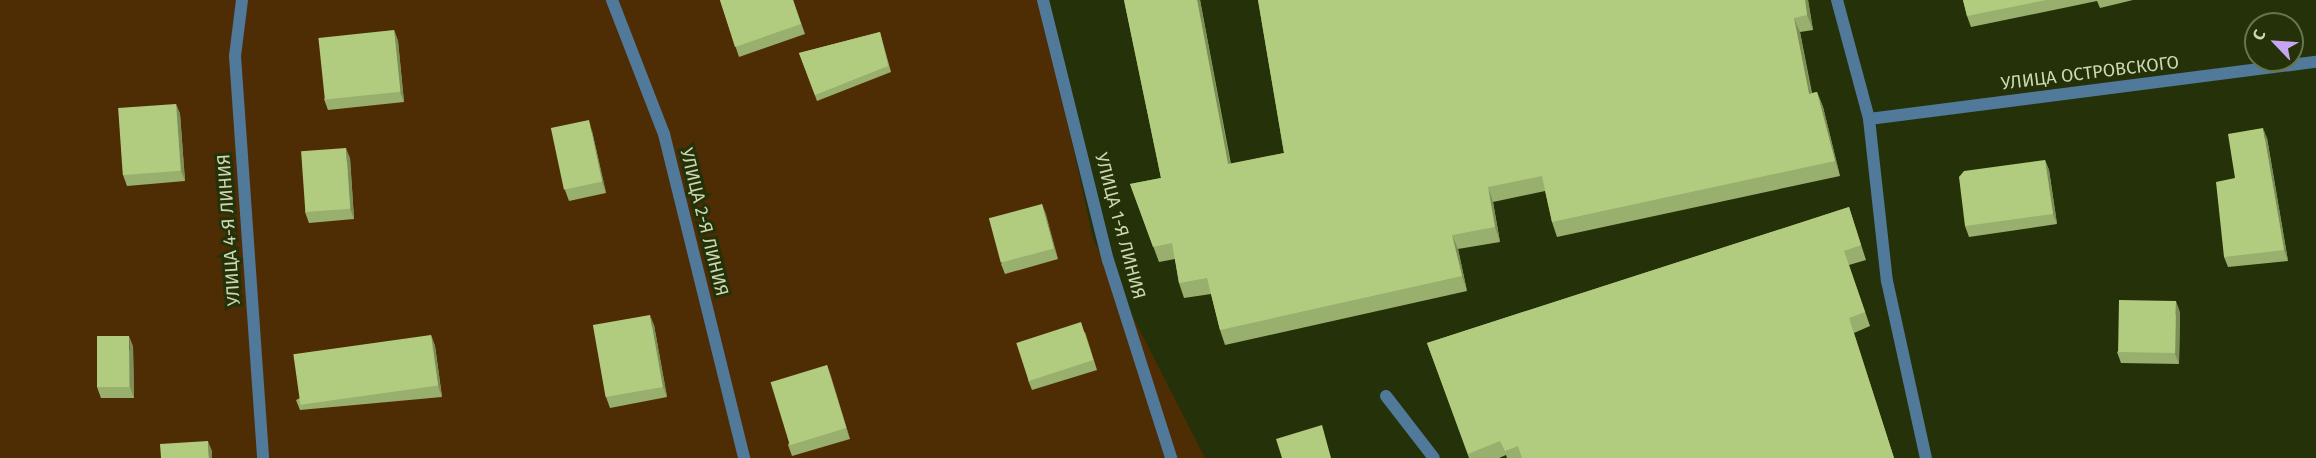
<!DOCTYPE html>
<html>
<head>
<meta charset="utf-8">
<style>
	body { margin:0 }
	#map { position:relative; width:2316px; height:458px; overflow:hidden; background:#253108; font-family:"Fira Sans",sans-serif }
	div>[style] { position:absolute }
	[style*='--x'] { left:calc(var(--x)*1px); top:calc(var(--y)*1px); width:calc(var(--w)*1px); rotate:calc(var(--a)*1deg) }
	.green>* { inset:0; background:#4f2d04 }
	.minor>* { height:12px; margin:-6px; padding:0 6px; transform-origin:6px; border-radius:6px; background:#50799a }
	.wall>* { inset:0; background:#99af6d }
	.shaded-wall>* { inset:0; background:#7d8f59 }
	.building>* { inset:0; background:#b2cc7f; transform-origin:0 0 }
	span { translate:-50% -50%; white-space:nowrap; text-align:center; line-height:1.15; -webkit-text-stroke:6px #253108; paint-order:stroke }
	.street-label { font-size:18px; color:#cbd9b3 }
	.north { position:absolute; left:2244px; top:12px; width:60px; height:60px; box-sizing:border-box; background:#253108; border:2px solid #67744c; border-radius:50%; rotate:295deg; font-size:16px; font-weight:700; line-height:24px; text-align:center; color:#cbd9b3 }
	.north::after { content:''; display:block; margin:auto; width:21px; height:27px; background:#c6a6f0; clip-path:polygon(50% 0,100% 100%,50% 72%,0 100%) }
</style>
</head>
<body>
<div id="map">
	<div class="green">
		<i style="clip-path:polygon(0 0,1041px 0,1093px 239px,1205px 458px,0 458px)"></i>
	</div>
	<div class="minor">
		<i style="--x:242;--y:0;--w:56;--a:97.1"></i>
		<i style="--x:235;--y:56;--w:403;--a:86"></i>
		<i style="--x:612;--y:0;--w:144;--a:68.8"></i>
		<i style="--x:664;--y:134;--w:334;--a:76.1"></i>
		<i style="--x:1043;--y:0;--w:268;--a:76"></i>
		<i style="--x:1108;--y:260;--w:208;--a:72.3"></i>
		<i style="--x:1837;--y:0;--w:123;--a:74.9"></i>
		<i style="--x:1869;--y:119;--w:163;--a:83.7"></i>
		<i style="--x:1887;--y:281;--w:181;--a:77.6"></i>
		<i style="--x:1869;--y:119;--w:451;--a:-7.3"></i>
		<i style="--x:1386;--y:396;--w:78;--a:52.3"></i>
	</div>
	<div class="wall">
		<i style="clip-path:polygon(720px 0,793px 0,805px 34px,739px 57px)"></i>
		<i style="clip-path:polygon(1124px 0,1200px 0,1231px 164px,1284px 153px,1258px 0,1808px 0,1813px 30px,1800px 32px,1812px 93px,1817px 92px,1823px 107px,1840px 176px,1557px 237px,1552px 222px,1545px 191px,1493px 202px,1500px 242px,1458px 249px,1467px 291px,1225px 345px,1220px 330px,1211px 294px,1184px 298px,1179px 283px,1175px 259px,1159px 262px,1130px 184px,1161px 178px)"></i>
		<i style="clip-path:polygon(1963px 0,2133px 0,2100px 8px,2097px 1px,1971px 27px,1967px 16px)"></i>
		<i style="clip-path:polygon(394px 30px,398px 41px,404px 102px,328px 110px,324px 99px)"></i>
		<i style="clip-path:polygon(880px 32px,891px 72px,817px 101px,799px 53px)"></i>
		<i style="clip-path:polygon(176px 104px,180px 114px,185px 181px,127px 186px,123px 175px)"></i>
		<i style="clip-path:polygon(592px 131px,606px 193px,569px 201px,565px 190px)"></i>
		<i style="clip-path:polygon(2267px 138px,2288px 261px,2228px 267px,2224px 257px,2235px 178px)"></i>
		<i style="clip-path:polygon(350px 158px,354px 219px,309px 223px,305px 212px)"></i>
		<i style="clip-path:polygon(2045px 160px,2049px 170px,2057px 224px,1969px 237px,1965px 226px)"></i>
		<i style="clip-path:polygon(1042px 204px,1058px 259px,1005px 274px,1001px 264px)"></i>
		<i style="clip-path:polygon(1849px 207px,1866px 260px,1849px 265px,1870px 326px,1854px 333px,1894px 458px,1507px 458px,1506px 455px,1499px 458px,1469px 458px,1427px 343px)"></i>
		<i style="clip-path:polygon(2180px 312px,2179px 364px,2121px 363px,2117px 352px)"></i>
		<i style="clip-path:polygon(654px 325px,667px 397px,610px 408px,606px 397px)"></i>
		<i style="clip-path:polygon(1085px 332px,1097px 370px,1032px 390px,1028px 380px)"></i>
		<i style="clip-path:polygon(431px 335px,435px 346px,442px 397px,300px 410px,296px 400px)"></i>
		<i style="clip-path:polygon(133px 346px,134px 398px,101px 398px,97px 387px)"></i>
		<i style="clip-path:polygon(827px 365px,850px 439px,792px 456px,788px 445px)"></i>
	</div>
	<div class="shaded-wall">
		<i style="clip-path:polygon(1197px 0,1200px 0,1233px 179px,1228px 164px)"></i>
		<i style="clip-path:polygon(1805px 0,1808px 0,1813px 30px,1807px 15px)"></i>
		<i style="clip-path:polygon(1794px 18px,1800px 32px,1814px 108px,1809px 94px)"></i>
		<i style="clip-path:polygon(394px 30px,398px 41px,404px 102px,400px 92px)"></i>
		<i style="clip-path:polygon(1817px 92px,1823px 107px,1840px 176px,1835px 161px)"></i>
		<i style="clip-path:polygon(176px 104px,180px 114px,185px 181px,181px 171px)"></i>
		<i style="clip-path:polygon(589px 120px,592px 131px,606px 193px,602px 182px)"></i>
		<i style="clip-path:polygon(2263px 128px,2267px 138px,2288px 261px,2284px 250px)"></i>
		<i style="clip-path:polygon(346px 148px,350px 158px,354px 219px,350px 209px)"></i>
		<i style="clip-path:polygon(2045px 160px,2049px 170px,2057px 224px,2053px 214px)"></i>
		<i style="clip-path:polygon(1488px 187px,1493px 202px,1500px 242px,1495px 227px)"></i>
		<i style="clip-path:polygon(1042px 204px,1046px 214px,1058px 259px,1054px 248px)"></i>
		<i style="clip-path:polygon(1452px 235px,1458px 249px,1467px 291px,1462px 276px)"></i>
		<i style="clip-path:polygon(2176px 301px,2180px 312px,2179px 364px,2175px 354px)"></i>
		<i style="clip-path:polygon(650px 315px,654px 325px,667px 397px,663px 387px)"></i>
		<i style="clip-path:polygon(431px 335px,435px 346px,442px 397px,438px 386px)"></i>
		<i style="clip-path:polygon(129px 336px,133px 346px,134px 398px,130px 387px)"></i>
		<i style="clip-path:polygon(827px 365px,831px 376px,850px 439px,846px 428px)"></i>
		<i style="clip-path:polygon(208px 441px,212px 451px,212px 458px,209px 458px)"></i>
	</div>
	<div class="building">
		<i style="clip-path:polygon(720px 0,793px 0,801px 24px,735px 47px)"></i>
		<i style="clip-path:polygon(1124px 0,1197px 0,1228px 164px,1284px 153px,1258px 0,1805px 0,1807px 15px,1794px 18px,1809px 94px,1817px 92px,1835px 161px,1552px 222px,1542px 176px,1488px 187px,1495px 227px,1452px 235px,1462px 276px,1220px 330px,1207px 278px,1179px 283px,1172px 243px,1153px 247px,1130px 184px,1161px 178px)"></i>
		<i style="clip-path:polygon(1963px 0,2046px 0,1967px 16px)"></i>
		<i style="left:394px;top:30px;width:62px;height:76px;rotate:84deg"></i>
		<i style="clip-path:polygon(880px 32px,888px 66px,815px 95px,799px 53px)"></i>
		<i style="left:176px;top:104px;width:67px;height:58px;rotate:86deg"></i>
		<i style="left:589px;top:120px;width:63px;height:39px;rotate:78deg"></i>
		<i style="clip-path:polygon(2263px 128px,2284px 250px,2224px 257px,2216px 182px,2235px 178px,2228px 134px)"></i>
		<i style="left:346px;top:148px;width:61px;height:45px;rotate:86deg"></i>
		<i style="clip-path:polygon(2045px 160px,2053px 214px,1965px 226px,1959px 177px,1964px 171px)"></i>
		<i style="left:1042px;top:204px;width:46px;height:55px;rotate:75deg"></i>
		<i style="clip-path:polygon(1849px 207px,1861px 245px,1844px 251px,1865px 312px,1849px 318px,1894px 458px,1522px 458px,1518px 446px,1505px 451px,1500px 441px,1468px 454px,1427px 343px)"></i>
		<i style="left:2119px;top:300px;width:57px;height:52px;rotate:1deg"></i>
		<i style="left:650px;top:315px;width:73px;height:58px;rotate:80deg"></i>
		<i style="left:1081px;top:322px;width:40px;height:68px;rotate:72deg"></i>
		<i style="left:431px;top:335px;width:51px;height:139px;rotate:82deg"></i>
		<i style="left:97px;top:336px;width:32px;height:51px"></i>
		<i style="left:827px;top:365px;width:66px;height:59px;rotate:73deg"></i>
		<i style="clip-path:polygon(1322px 425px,1331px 458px,1282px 458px,1276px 439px)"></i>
		<i style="clip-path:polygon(208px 441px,209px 458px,161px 458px,160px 444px)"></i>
	</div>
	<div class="street-label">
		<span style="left:2090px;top:73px;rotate:-7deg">УЛИЦА ОСТРОВСКОГО</span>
		<span style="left:704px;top:222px;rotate:76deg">УЛИЦА 2-Я ЛИНИЯ</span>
		<span style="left:1120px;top:226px;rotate:75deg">УЛИЦА 1-Я ЛИНИЯ</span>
		<span style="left:229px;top:230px;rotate:-94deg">УЛИЦА 4-Я ЛИНИЯ</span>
	</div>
	<div class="north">С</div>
</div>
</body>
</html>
